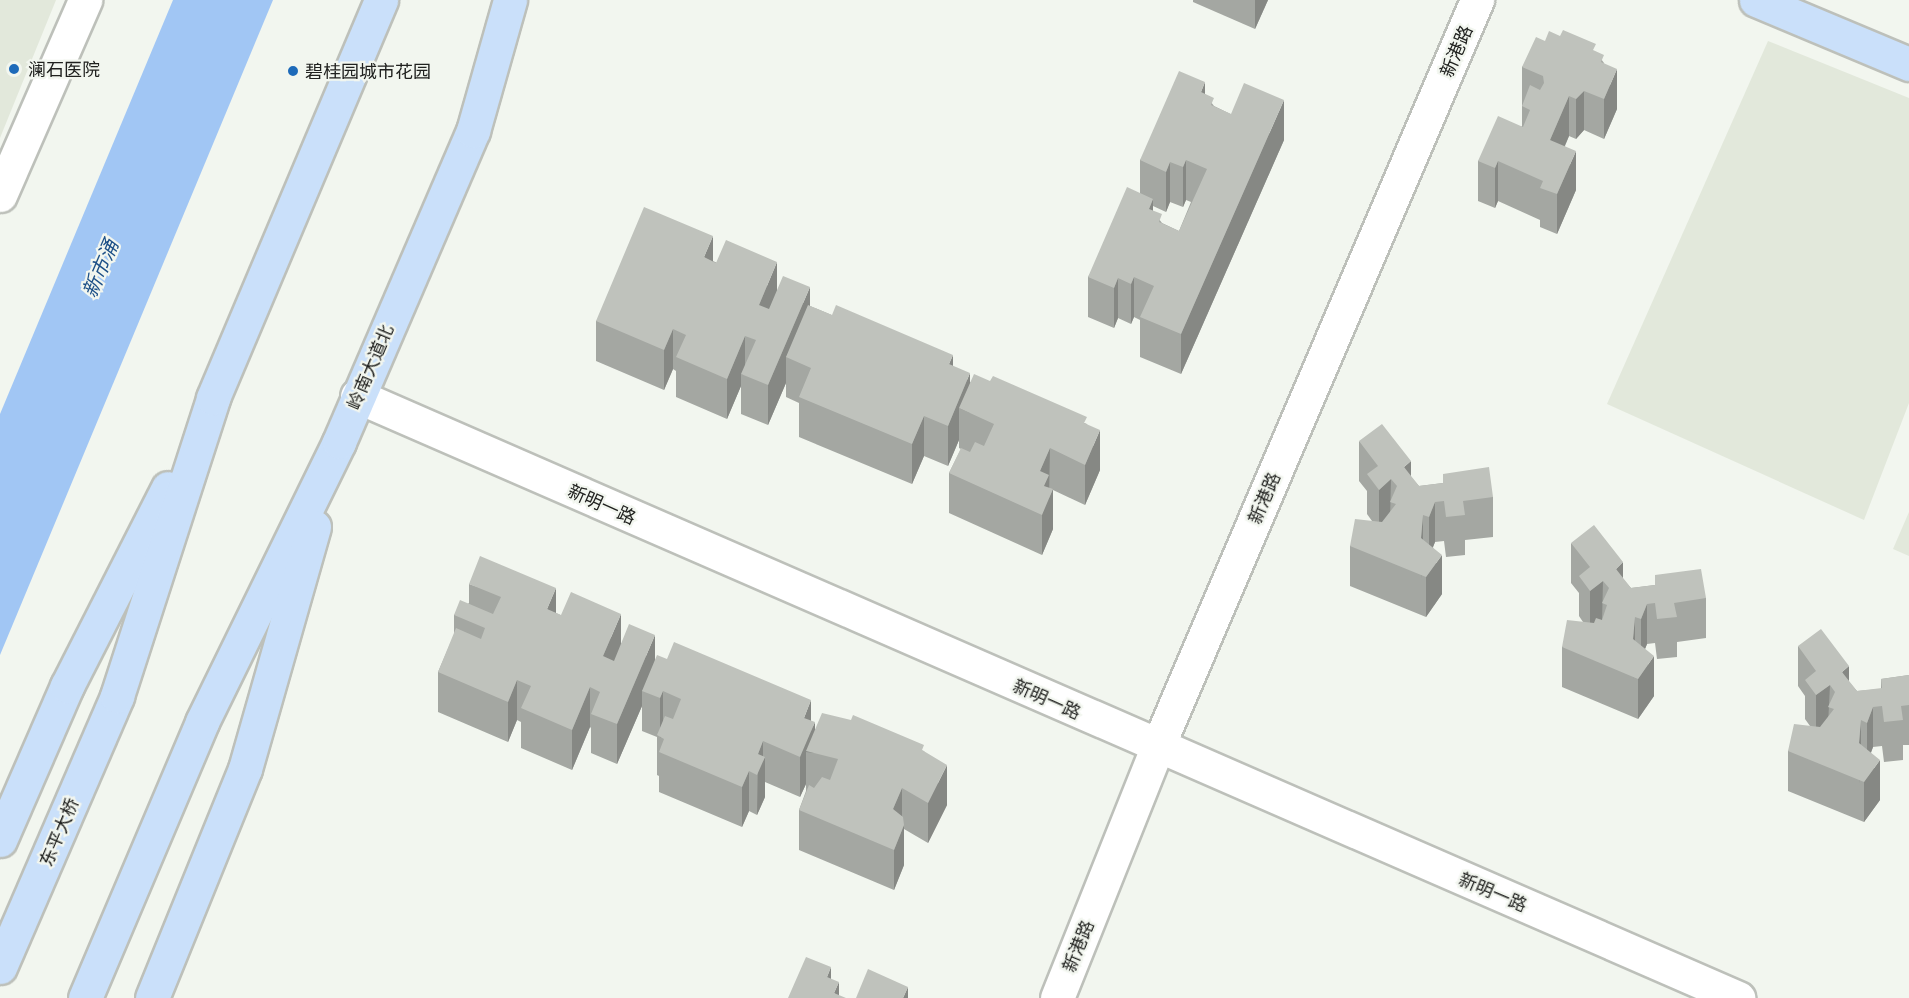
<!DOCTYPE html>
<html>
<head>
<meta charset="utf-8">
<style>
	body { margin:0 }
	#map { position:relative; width:1909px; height:998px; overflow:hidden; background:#f2f6ef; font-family:"Playfair Display","Noto Sans SC",serif }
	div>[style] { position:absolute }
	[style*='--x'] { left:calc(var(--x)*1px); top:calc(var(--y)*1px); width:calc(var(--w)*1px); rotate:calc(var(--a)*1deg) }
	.built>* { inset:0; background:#e2e8db }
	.water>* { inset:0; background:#a1c6f4 }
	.roads { filter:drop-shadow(2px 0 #bdc0ba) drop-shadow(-2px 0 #bdc0ba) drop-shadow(0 2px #bdc0ba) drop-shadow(0 -2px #bdc0ba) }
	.minor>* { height:33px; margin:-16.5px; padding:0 16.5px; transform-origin:16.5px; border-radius:16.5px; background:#fff }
	.major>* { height:33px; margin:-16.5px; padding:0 16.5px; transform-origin:16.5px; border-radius:16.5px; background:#cae0fa }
	.wall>* { inset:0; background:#a4a7a2 }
	.shaded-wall>* { inset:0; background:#868884 }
	.building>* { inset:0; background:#bfc2bc }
	.dots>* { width:16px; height:16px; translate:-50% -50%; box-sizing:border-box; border:3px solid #f2f6ef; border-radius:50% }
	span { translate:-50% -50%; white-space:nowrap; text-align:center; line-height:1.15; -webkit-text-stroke:4.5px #f2f6ef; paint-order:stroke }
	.street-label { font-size:18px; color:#20211f }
	.poi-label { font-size:18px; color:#20211f }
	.left { translate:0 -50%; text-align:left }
	.water-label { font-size:20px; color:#1d5087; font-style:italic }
</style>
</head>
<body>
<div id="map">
	<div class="built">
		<i style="clip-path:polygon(0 0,56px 0,0 138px)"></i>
		<i style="clip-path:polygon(1768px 41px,1909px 98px,1909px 403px,1864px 520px,1607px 404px)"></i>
		<i style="clip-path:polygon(1909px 512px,1909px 556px,1893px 549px)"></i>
	</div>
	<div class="water">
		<i style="clip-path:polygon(173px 0,273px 0,0 655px,0 414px)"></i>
	</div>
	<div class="roads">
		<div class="minor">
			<i style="--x:0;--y:195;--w:213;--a:-66.4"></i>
			<i style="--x:357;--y:396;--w:1507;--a:23.55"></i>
			<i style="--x:1057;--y:998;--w:269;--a:-68.2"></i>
			<i style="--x:1157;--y:748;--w:814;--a:-66.84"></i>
		</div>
		<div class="major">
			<i style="--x:1756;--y:0;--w:166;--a:22.7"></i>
			<i style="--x:0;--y:840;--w:168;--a:-66.5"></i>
			<i style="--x:67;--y:686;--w:222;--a:-63"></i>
			<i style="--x:0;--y:967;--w:295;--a:-66.6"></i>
			<i style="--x:117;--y:696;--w:313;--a:-72.1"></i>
			<i style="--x:213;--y:398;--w:432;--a:-67.1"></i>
			<i style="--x:85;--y:998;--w:300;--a:-67"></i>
			<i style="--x:202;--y:722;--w:312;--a:-63.9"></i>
			<i style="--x:339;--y:442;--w:339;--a:-66.7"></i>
			<i style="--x:473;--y:131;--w:136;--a:-74.2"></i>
			<i style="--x:152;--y:998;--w:247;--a:-67.9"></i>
			<i style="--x:245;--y:769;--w:252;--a:-74.1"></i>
		</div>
	</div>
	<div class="wall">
		<i style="clip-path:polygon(1193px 0,1268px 0,1255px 29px,1193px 2px)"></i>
		<i style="clip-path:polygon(1545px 41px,1596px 52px,1604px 63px,1617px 109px,1604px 139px,1584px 130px,1576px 139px,1569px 136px,1565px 146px,1576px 190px,1557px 234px,1540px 227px,1540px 220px,1498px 201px,1495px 208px,1478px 201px,1478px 161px,1522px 126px,1522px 67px)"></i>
		<i style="clip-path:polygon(evenodd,1205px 94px,1214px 106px,1284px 140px,1181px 374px,1140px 357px,1140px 320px,1134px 317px,1131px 324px,1118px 318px,1114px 328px,1088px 317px,1088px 277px,1140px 193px,1140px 160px,1205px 94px,1186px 200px,1191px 202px,1179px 231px,1162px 223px,1153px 211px,1153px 206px,1166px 212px,1170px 202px,1183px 207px,1186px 200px)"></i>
		<i style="clip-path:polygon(713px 261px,810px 306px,953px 366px,970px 382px,1087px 424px,1100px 470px,1085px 505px,1053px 490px,1053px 529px,1042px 555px,949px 513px,949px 473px,961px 449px,959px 448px,959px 440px,948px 466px,924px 456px,912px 484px,799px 437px,799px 403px,786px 397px,786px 383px,768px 425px,741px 414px,741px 386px,727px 419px,676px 397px,676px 371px,673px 369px,664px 390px,596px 361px,596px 321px)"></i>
		<i style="clip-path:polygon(1359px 441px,1411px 477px,1419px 486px,1443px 483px,1443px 474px,1493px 497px,1493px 537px,1465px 540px,1465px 555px,1446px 557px,1444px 541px,1435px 542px,1433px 547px,1442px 594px,1426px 617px,1350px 586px,1350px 546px,1372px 521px,1367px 514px,1367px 491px,1359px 481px)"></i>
		<i style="clip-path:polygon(1571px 543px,1623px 579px,1631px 588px,1655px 585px,1655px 575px,1706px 598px,1706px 638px,1677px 642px,1677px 657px,1657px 659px,1655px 643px,1647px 644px,1645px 649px,1654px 696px,1638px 719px,1562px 687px,1562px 647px,1583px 622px,1579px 616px,1579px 593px,1571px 583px)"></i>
		<i style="clip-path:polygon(469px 584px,556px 613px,621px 643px,655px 660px,811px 721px,815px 729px,924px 751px,947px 805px,928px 843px,904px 829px,904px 865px,894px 890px,799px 850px,799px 810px,806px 791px,806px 784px,800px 797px,765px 782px,765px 797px,757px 815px,749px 811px,742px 827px,659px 792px,659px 776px,657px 775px,657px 737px,642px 731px,642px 706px,617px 764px,591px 753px,591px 728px,590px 727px,572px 770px,521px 748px,521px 722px,517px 720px,508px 742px,438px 712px,438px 672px,454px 635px,454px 615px,469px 603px)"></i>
		<i style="clip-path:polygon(1798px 646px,1849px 682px,1857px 691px,1881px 689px,1881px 679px,1909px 675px,1909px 745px,1903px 745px,1903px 760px,1884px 762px,1882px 746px,1873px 747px,1871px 753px,1880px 800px,1864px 822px,1788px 791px,1788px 751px,1810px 726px,1805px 719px,1805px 696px,1798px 686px)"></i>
	</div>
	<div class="shaded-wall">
		<i style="clip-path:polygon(1255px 0,1268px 0,1255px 29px)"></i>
		<i style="clip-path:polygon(1617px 69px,1617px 109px,1604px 139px,1604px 99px)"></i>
		<i style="clip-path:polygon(1205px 82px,1205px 122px,1201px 92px)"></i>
		<i style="clip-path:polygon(1584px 91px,1584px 130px,1576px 139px,1576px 99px)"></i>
		<i style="clip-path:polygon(1569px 96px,1569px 136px,1550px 179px,1550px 140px)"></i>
		<i style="clip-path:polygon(1284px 100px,1284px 140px,1181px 374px,1181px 334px)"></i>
		<i style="clip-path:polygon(1576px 151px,1576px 190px,1557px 234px,1557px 194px)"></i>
		<i style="clip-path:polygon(1186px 160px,1186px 200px,1183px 207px,1183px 167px)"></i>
		<i style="clip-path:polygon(1498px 161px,1498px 201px,1495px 208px,1495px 168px)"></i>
		<i style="clip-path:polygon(1170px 162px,1170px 202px,1166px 212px,1166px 172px)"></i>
		<i style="clip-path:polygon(1153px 199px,1153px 239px,1149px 209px)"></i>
		<i style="clip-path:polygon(713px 236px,713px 276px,704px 257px)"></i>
		<i style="clip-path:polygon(777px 262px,777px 302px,759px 345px,759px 305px)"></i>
		<i style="clip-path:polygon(1134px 277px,1134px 317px,1131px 324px,1131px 284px)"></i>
		<i style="clip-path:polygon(1118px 278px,1118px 318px,1114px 328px,1114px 288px)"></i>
		<i style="clip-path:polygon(810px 287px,810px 327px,786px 357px,786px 383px,768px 425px,768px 385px)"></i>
		<i style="clip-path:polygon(673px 329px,673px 369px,664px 390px,664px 350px)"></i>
		<i style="clip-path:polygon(745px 336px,745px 375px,741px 374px,741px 386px,727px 419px,727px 379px)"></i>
		<i style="clip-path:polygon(953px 355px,953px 395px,949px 364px)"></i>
		<i style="clip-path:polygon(970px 373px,970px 413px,959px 408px,959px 440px,948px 466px,948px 426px)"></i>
		<i style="clip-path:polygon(924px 416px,924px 456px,912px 484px,912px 444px)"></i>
		<i style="clip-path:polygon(1100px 430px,1100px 470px,1085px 505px,1085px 465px)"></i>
		<i style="clip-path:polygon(1050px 448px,1049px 498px,1053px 489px,1053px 529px,1042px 555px,1042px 515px,1040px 471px)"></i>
		<i style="clip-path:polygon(1411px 461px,1411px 501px,1404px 467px)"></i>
		<i style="clip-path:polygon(1391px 479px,1390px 520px,1379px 529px,1379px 490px)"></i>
		<i style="clip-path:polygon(1435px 502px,1435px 542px,1429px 557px,1429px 517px)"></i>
		<i style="clip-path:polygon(1423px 515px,1423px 555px,1421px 578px,1421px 538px)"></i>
		<i style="clip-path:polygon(1442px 555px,1442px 594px,1426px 617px,1426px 577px)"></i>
		<i style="clip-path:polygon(1623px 562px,1623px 602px,1616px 569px)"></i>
		<i style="clip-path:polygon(1603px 581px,1602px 622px,1590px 631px,1590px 591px)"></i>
		<i style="clip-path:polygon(556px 588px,556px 628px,547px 609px)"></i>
		<i style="clip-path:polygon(1647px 604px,1647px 644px,1641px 659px,1641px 619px)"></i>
		<i style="clip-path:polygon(621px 614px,621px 654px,603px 696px,603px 656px)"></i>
		<i style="clip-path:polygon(1635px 617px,1635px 657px,1633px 679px,1633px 639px)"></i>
		<i style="clip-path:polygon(655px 635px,655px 675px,642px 691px,642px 706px,617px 764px,617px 724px)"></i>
		<i style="clip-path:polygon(1654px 656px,1654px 696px,1638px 719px,1638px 679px)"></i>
		<i style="clip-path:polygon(1849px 666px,1849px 706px,1842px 672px)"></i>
		<i style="clip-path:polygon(517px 680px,517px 720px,508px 742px,508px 702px)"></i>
		<i style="clip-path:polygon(1830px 685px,1828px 725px,1816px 734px,1816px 695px)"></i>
		<i style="clip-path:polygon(590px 687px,590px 727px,572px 770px,572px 730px)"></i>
		<i style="clip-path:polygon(663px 691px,663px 731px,660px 738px,660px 698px)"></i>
		<i style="clip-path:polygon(811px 700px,811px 731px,815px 722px,815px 753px,806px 752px,806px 784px,800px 797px,800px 757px,804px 718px)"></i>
		<i style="clip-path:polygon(1873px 707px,1873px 747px,1867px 762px,1867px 723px)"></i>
		<i style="clip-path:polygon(1861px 720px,1861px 760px,1859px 783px,1859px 743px)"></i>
		<i style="clip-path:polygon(763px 741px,763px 761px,765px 757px,765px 797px,757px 815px,758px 754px)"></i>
		<i style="clip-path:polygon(1880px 760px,1880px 800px,1864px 822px,1864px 782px)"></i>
		<i style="clip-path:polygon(947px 765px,947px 805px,928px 843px,928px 803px)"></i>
		<i style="clip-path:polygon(749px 771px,749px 811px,742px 827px,742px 787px)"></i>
		<i style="clip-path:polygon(902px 788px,902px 828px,893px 809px)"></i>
		<i style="clip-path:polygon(904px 825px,904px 865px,894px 890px,894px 850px)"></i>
		<i style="clip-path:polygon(831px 967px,831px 998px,827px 977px)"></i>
		<i style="clip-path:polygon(839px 982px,839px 998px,834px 993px)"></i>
		<i style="clip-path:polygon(908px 987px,908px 998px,903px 998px)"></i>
	</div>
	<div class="building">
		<i style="clip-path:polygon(1563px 30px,1596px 44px,1593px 50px,1604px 55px,1601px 62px,1617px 69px,1604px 99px,1584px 91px,1576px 99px,1569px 96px,1550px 140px,1576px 151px,1557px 194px,1540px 188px,1543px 181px,1498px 161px,1495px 168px,1478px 161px,1498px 116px,1523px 127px,1530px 110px,1522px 106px,1530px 85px,1540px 90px,1544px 83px,1543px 76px,1522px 67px,1536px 37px,1545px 41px,1549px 31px,1560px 36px)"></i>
		<i style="clip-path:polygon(1179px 71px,1205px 82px,1201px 92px,1214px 98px,1211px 105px,1231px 114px,1244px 83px,1284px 100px,1181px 334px,1140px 317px,1154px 286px,1134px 277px,1131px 284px,1118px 278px,1114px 288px,1088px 277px,1127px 187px,1153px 199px,1149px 209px,1162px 214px,1159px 222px,1179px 231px,1207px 169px,1186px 160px,1183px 167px,1170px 162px,1166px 172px,1140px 160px)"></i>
		<i style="clip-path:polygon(644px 207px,713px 236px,704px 257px,716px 263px,726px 240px,777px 262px,759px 305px,769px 309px,783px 276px,810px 287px,768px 385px,741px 374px,756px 340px,745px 336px,727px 379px,676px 357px,686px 335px,673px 329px,664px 350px,596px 321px)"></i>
		<i style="clip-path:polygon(808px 305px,832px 315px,836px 305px,953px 355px,949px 364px,970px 373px,948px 426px,924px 416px,912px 444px,799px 397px,811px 368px,786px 357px)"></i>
		<i style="clip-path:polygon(974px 374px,990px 381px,993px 376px,1087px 417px,1084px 423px,1100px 430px,1085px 465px,1050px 448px,1040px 471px,1049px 475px,1044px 486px,1053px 489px,1042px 515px,949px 473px,961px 448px,970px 452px,975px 442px,984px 446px,994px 424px,959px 408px)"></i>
		<i style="clip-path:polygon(1382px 424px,1411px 461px,1404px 467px,1419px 486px,1443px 483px,1443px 474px,1489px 467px,1493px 497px,1463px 501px,1465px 515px,1446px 517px,1444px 501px,1435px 502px,1429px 517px,1423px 515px,1421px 538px,1442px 555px,1426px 577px,1350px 546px,1355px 519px,1382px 522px,1396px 504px,1390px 502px,1397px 486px,1391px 479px,1379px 490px,1367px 474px,1378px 466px,1359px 441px)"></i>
		<i style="clip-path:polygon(1594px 525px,1623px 562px,1616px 569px,1631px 588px,1655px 585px,1655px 575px,1701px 569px,1706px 598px,1674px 603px,1677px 617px,1657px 619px,1655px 603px,1647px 604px,1641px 619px,1635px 617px,1633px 639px,1654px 656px,1638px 679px,1562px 647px,1567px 620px,1594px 623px,1596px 618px,1602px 620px,1607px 605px,1602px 603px,1609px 588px,1603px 581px,1590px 591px,1579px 576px,1590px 567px,1571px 543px)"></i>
		<i style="clip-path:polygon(480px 556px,556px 588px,547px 609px,561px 615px,571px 592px,621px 614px,603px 656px,614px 661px,629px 624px,655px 635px,617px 724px,591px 714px,600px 692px,590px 687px,572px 730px,521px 708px,531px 686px,517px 680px,508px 702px,438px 672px,456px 628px,481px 639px,485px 628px,454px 615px,460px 600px,493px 614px,501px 597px,469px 584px)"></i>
		<i style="clip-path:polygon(1821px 629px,1849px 666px,1842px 672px,1857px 691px,1882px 688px,1881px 679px,1909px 675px,1909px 705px,1901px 706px,1903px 720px,1884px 722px,1882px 706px,1873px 707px,1867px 723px,1861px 720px,1859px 743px,1880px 760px,1864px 782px,1788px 751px,1794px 724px,1820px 727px,1834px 709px,1828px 707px,1835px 692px,1830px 685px,1816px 695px,1805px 680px,1816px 671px,1798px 646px)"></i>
		<i style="clip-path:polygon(674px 642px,811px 700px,804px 718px,815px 722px,800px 757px,763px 741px,758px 754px,765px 757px,757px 775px,749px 771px,742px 787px,659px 752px,664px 739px,657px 735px,665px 716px,673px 719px,681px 699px,663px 691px,660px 698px,642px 691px,657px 655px,667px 659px)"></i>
		<i style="clip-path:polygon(822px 713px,851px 720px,853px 715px,924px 745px,922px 750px,947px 765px,928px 803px,902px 788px,893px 809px,903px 817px,904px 825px,894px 850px,799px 810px,809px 785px,814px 788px,822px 777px,830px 780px,838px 759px,806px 751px)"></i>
		<i style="clip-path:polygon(806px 957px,831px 967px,827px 977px,839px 982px,834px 993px,846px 998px,788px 998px)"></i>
		<i style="clip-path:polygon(868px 969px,908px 987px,903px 998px,856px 998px)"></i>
	</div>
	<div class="dots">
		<i style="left:14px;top:69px;background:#1d6ab9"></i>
		<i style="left:293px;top:71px;background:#1d6ab9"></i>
	</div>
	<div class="street-label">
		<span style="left:1456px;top:51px;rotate:-67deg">新港路</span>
		<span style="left:370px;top:367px;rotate:-67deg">岭南大道北</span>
		<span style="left:1264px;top:498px;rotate:-67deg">新港路</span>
		<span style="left:602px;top:504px;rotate:24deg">新明一路</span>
		<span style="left:1047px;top:699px;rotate:24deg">新明一路</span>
		<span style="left:59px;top:832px;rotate:-67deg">东平大桥</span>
		<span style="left:1493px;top:892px;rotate:23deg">新明一路</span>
		<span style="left:1078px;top:946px;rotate:-68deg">新港路</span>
	</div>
	<div class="poi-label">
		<span class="left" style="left:28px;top:69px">澜石医院</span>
		<span class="left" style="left:305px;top:71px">碧桂园城市花园</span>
	</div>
	<div class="water-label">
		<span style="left:99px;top:268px;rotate:-67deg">新市涌</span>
	</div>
</div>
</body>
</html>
